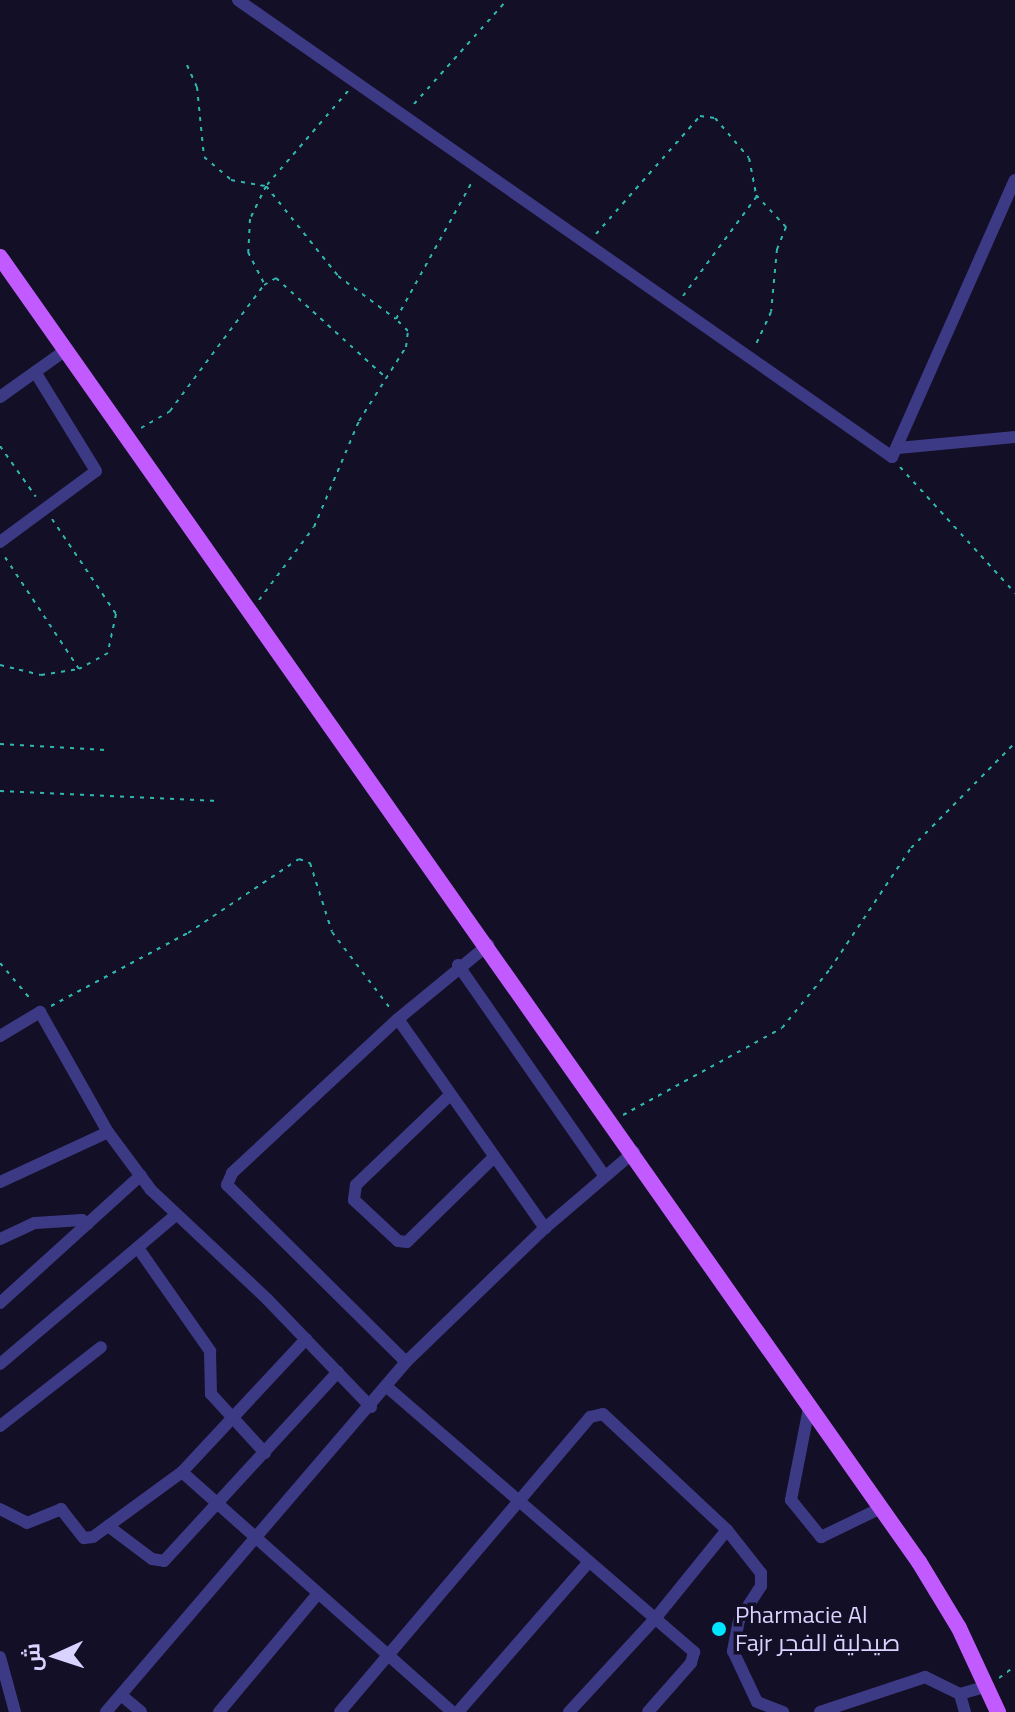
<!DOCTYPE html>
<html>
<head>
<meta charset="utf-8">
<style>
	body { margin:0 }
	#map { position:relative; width:1015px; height:1712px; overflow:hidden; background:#130f26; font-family:"Titillium Web",Cairo,sans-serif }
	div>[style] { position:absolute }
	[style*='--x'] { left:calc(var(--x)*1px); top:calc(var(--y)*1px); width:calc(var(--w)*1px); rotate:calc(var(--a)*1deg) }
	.path>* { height:2px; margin-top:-1px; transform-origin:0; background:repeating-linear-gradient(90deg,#2fb8b0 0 4px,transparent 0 10px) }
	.minor>* { height:12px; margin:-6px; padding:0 6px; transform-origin:6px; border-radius:6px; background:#3d3a85 }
	.major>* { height:16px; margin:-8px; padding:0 8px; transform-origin:8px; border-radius:8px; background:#c25bff }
	.dots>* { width:22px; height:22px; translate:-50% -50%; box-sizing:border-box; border:4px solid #130f26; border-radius:50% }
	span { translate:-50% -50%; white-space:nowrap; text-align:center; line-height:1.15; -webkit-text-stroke:7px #130f26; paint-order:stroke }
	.poi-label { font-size:24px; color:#d9d4ff }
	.left { translate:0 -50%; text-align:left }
	.north { position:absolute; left:16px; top:1616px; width:80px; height:80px; -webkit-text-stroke:6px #130f26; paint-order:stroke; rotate:267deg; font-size:22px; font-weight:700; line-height:32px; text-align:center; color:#d9d4ff }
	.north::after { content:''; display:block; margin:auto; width:28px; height:36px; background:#d9d4ff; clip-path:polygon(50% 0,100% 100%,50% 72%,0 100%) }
</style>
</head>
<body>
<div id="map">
	<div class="path">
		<i style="--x:187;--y:65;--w:24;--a:66"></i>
		<i style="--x:197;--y:87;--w:70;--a:84.3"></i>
		<i style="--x:204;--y:157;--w:35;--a:40"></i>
		<i style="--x:231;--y:180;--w:36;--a:10"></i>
		<i style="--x:266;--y:186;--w:37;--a:116"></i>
		<i style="--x:250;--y:219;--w:33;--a:93"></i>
		<i style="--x:248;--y:252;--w:36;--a:63"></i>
		<i style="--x:348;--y:91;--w:125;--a:130.8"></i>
		<i style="--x:266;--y:186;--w:115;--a:51.3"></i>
		<i style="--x:338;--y:276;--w:72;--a:36.6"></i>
		<i style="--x:414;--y:104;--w:140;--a:-48.2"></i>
		<i style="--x:596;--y:234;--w:157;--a:-48.6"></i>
		<i style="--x:700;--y:116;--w:15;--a:8"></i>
		<i style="--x:715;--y:118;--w:52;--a:49.6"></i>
		<i style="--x:749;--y:158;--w:38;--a:79"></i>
		<i style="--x:756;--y:195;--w:44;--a:46.8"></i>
		<i style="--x:786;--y:227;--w:24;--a:112"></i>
		<i style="--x:777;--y:249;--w:63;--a:95.4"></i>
		<i style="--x:771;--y:312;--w:38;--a:115"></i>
		<i style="--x:683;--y:296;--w:124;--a:-53.5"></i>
		<i style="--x:141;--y:428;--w:34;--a:-30"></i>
		<i style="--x:170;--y:411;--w:157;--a:-53.3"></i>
		<i style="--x:264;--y:285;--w:14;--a:-30"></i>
		<i style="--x:276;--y:278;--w:147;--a:42.2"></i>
		<i style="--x:0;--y:446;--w:62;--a:54.8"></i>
		<i style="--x:900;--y:467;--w:171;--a:47.6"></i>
		<i style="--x:52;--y:519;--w:115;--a:56"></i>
		<i style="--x:116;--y:614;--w:40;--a:102"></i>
		<i style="--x:108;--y:653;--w:33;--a:151"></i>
		<i style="--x:259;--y:600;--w:91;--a:-53"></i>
		<i style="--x:314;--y:527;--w:115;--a:-67"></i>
		<i style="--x:359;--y:421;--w:88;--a:-57.6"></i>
		<i style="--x:406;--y:347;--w:16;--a:-83"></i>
		<i style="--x:408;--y:331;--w:17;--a:-135"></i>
		<i style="--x:396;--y:319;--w:157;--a:-61"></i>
		<i style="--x:0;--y:665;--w:42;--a:13.7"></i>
		<i style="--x:41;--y:675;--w:38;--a:-9"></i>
		<i style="--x:79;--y:669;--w:138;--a:-123.5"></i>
		<i style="--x:0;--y:744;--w:106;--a:3.2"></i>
		<i style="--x:0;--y:791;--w:219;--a:2.6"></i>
		<i style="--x:0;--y:963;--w:50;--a:49.9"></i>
		<i style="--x:51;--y:1006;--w:155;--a:-28.1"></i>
		<i style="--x:188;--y:933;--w:133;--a:-33.7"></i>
		<i style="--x:299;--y:859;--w:12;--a:20"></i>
		<i style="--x:310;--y:863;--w:72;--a:72.3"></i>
		<i style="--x:332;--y:932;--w:96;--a:52.7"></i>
		<i style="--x:623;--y:1115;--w:181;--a:-28.7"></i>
		<i style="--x:782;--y:1028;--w:76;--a:-50.9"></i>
		<i style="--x:830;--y:969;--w:146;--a:-56.2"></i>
		<i style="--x:911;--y:848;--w:148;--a:-45.3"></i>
		<i style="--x:999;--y:1678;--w:20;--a:-37"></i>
	</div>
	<div class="minor">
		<i style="--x:238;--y:0;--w:798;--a:34.94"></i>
		<i style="--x:892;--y:457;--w:303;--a:-66.1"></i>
		<i style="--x:0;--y:397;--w:82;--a:-35.6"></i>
		<i style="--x:898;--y:448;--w:118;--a:-5.4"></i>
		<i style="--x:0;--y:542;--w:119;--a:-36.5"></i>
		<i style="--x:96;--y:471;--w:116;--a:-121.6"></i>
		<i style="--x:458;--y:965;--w:256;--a:55.2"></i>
		<i style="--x:398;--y:1019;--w:256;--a:54.9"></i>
		<i style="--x:0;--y:1036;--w:47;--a:-31"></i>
		<i style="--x:40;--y:1012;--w:138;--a:60.5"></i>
		<i style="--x:108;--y:1132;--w:72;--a:53.4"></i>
		<i style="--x:151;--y:1190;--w:159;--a:43.2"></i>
		<i style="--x:267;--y:1299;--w:150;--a:46.1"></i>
		<i style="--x:449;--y:1096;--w:129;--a:136.3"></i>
		<i style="--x:356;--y:1185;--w:15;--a:98"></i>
		<i style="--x:354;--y:1200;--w:60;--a:43"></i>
		<i style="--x:398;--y:1241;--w:9;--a:6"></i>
		<i style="--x:407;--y:1242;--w:119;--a:-44.3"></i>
		<i style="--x:0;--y:1182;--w:119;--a:-24.8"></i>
		<i style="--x:0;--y:1239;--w:38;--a:-25"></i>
		<i style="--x:35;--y:1223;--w:47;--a:-3.7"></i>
		<i style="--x:82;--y:1220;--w:7;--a:34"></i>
		<i style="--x:138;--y:1248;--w:126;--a:55"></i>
		<i style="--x:210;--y:1351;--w:43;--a:88.7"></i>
		<i style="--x:211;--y:1394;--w:80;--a:47.5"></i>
		<i style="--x:0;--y:1303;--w:190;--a:-42.2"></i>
		<i style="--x:406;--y:1362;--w:252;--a:-135.3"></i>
		<i style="--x:227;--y:1185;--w:13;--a:-67"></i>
		<i style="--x:232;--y:1173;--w:226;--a:-42.9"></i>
		<i style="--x:398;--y:1019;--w:117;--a:-39.4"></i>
		<i style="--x:0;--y:1364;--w:231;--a:-40.3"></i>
		<i style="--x:387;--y:1387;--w:406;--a:40.8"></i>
		<i style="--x:694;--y:1652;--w:11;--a:105"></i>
		<i style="--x:691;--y:1663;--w:65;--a:131.3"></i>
		<i style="--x:809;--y:1408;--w:94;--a:101.1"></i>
		<i style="--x:791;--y:1500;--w:48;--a:51"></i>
		<i style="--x:821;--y:1537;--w:64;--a:-25.8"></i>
		<i style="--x:0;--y:1426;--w:128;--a:-38"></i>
		<i style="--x:182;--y:1472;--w:361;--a:41.6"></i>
		<i style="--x:0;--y:1509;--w:30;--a:27"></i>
		<i style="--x:27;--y:1523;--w:37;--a:-22"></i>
		<i style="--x:61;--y:1509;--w:37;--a:52"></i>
		<i style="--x:84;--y:1538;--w:9;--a:-6"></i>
		<i style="--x:93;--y:1537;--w:110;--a:-36.1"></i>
		<i style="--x:182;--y:1472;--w:182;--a:-47"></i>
		<i style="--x:108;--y:1526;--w:55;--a:36.9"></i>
		<i style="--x:152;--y:1559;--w:12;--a:9"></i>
		<i style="--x:164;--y:1561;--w:257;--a:-47.4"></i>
		<i style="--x:0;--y:1657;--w:57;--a:74.7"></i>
		<i style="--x:121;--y:1695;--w:26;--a:40"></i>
		<i style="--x:106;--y:1712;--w:461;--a:-49.4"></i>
		<i style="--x:406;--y:1362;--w:193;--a:-44"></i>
		<i style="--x:545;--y:1228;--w:117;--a:-40.5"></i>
		<i style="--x:219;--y:1712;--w:151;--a:-50.1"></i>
		<i style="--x:340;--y:1712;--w:387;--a:-49.7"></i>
		<i style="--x:590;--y:1417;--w:13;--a:-13"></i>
		<i style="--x:603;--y:1414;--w:170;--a:43.1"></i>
		<i style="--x:727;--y:1530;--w:55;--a:51.7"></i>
		<i style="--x:761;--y:1573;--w:13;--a:90"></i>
		<i style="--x:761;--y:1586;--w:40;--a:122.9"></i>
		<i style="--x:739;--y:1620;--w:32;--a:101"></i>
		<i style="--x:733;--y:1651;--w:56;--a:64.8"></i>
		<i style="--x:757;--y:1702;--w:28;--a:21"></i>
		<i style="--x:458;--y:1712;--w:196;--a:-48.9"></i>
		<i style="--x:569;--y:1712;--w:125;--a:-47.3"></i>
		<i style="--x:654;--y:1620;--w:116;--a:-51"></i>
		<i style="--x:820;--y:1712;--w:111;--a:-18.4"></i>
		<i style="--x:925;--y:1677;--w:39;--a:26"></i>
		<i style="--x:965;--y:1712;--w:19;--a:-106"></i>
		<i style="--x:960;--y:1694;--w:29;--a:-16"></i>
	</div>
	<div class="major">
		<i style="--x:0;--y:257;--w:1596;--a:54.85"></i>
		<i style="--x:919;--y:1562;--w:77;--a:58.8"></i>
		<i style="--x:959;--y:1628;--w:93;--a:65.1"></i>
	</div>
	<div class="dots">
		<i style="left:719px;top:1629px;background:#00e5ff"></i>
	</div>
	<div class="poi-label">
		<span class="left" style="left:735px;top:1629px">Pharmacie Al<br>Fajr صيدلية الفجر</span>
	</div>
	<div class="north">ش</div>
</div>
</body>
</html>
